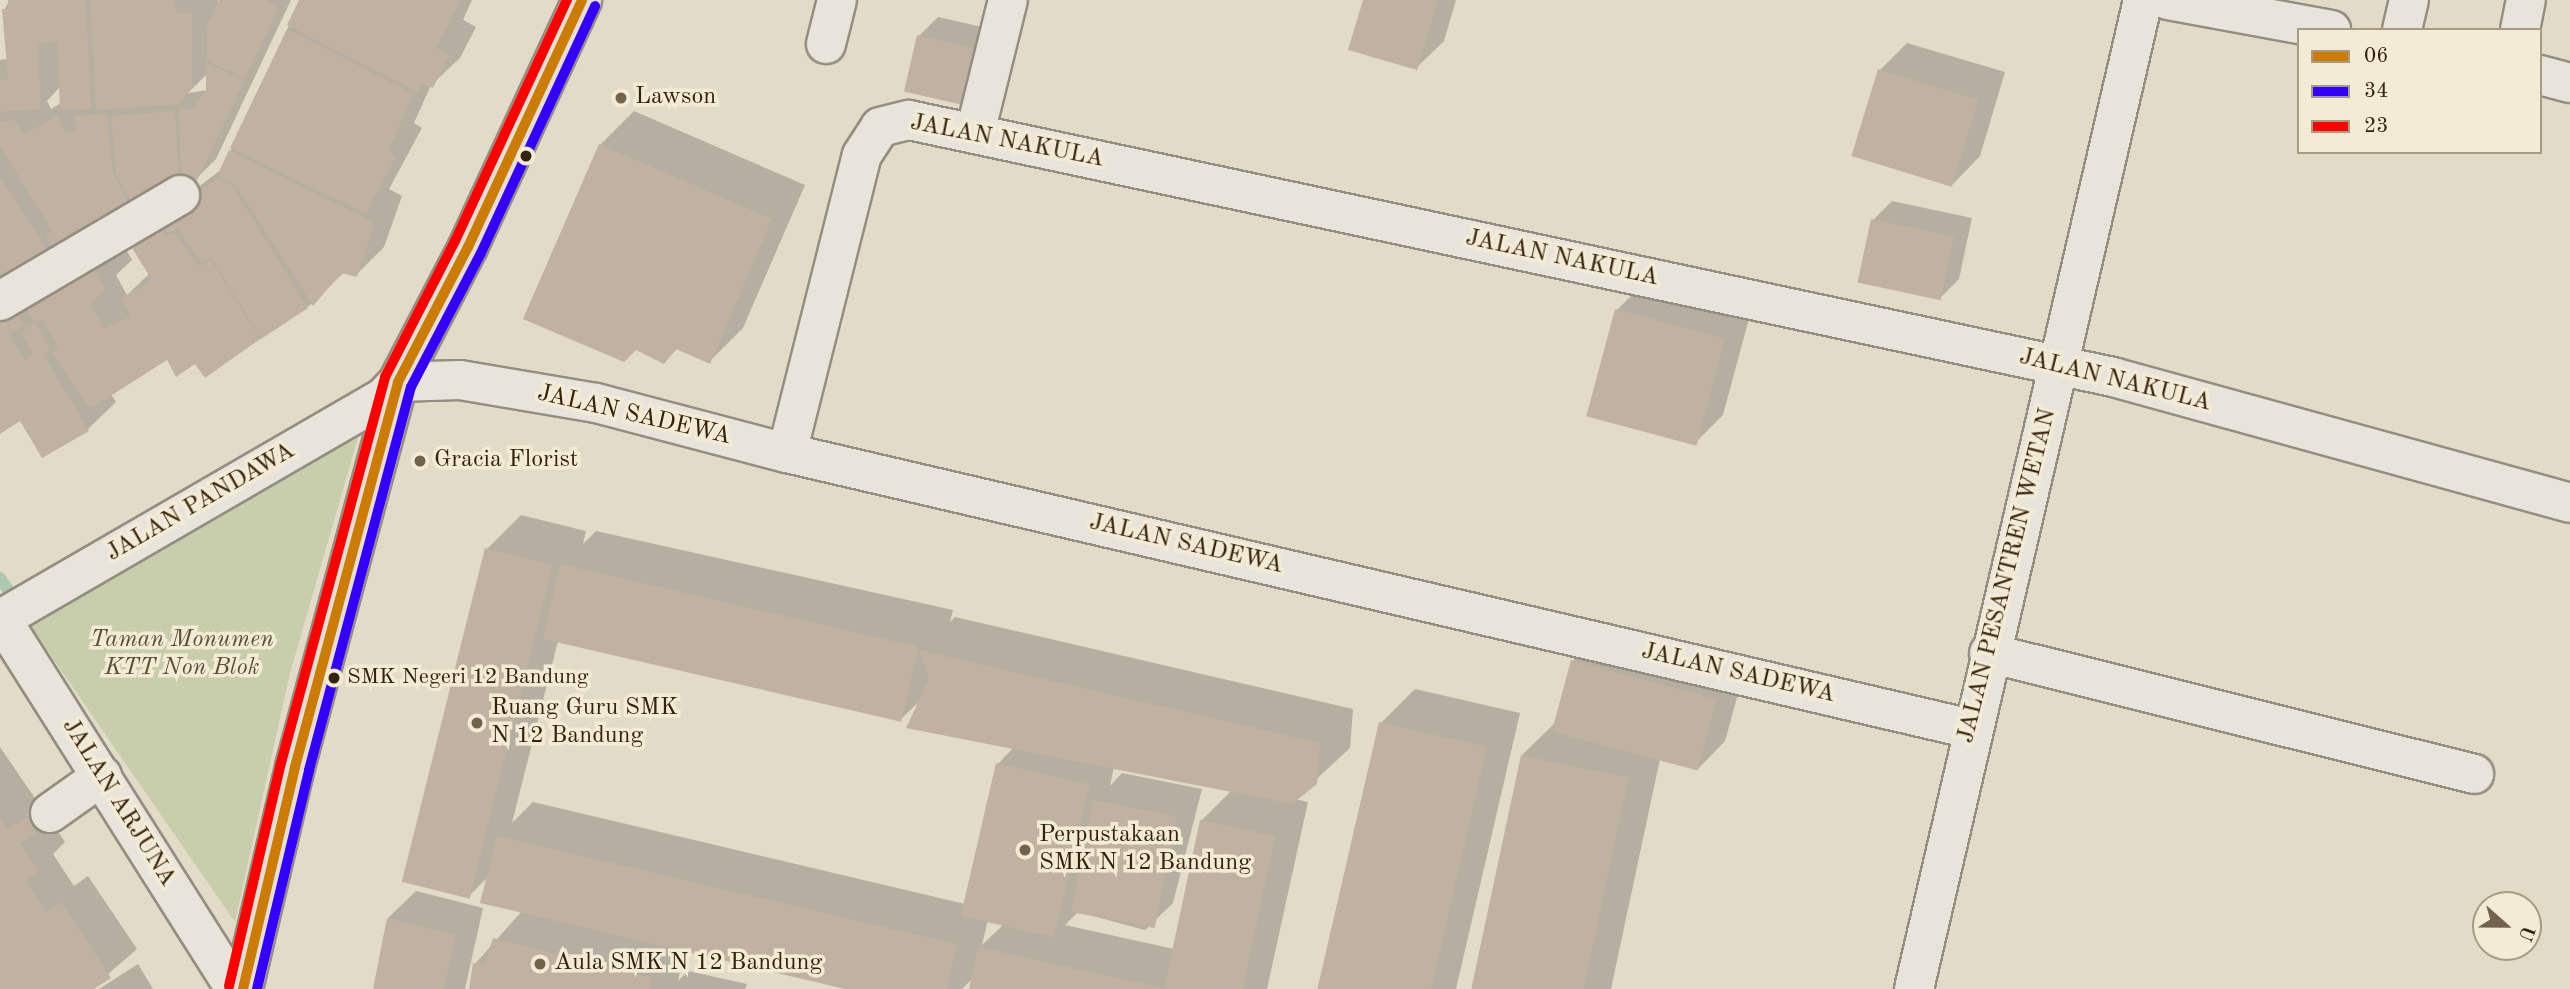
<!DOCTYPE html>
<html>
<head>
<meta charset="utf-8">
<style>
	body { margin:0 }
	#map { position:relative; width:2570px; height:989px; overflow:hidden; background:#e2dbc8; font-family:"Old Standard TT",serif }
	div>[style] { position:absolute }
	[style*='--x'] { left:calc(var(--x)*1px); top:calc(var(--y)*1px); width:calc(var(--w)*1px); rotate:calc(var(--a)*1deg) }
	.green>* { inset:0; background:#c8ceac }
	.shadow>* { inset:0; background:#0003 }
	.stream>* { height:12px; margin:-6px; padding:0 6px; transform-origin:6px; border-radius:6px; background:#afc7b5 }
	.building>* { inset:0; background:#c1b1a1; transform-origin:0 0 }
	.roads { filter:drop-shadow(2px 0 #948e80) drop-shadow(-2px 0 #948e80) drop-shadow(0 2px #948e80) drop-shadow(0 -2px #948e80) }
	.street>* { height:38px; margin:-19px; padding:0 19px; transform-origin:19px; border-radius:19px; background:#e8e4dc }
	.secondary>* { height:38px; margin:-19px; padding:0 19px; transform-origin:19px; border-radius:19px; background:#e8e4dc }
	.highway>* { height:38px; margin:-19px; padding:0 19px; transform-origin:19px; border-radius:19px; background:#e4e0d6 }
	.bus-1>* { height:10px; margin:-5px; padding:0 5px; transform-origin:5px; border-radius:5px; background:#cc7b03 }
	.bus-2>* { height:10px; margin:-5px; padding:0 5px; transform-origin:5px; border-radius:5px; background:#30f }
	.bus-3>* { height:10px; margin:-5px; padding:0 5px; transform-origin:5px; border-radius:5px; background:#f00 }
	.dots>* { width:19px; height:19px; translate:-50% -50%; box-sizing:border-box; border:4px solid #f3ebd5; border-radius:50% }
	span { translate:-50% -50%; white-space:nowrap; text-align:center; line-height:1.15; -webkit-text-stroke:7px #f3ebd5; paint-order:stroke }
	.bus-label { font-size:22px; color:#34220b }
	.left { translate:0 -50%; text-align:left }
	.poi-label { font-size:24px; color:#34220b }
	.street-label { font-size:24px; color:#34220b }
	.park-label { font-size:24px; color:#5a5234; font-style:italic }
	.legend { position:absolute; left:2297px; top:28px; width:245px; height:126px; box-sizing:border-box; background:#f3ebd5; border:2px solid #a79b84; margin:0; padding:9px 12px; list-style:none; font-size:21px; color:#34220b }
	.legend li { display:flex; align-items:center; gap:14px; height:35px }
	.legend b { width:35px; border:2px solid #a79b84 }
	.north { position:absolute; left:2472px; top:891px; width:70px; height:70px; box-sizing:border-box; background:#f3ebd5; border:2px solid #a79b84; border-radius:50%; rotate:111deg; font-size:19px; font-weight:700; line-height:28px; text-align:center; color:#34220b }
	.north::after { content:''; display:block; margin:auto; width:24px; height:32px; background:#71634d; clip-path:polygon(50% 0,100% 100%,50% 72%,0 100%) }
</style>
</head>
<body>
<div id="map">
	<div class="green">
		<i style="clip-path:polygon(364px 417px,290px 673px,235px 922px,27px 621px)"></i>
	</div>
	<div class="shadow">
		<i style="clip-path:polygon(evenodd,10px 0,218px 0,218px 6px,221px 0,291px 0,216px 159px,197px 178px,0 292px,0 60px,8px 59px,4px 10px,10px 0,208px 73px,208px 90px,188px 93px,208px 73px,10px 0,60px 87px,61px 103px,51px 109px,47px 101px,60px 87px)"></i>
		<i style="clip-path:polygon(301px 0,472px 0,463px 20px,476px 27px,460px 58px,431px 85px,414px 123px,422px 128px,389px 189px,402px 196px,384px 247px,356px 275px,344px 272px,313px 303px,205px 376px,195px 361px,167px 357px,111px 394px,116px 402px,88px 429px,43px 455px,21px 418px,0 431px,0 313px,118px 235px,132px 260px,116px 275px,127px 295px,150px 273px,129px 240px,222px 169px)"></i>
		<i style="clip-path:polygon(1365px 0,1456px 0,1444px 41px,1416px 68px)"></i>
		<i style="clip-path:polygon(938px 17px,1009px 33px,996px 89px,919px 36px)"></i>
		<i style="clip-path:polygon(1907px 43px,2005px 72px,1980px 156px,1953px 184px,1880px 70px)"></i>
		<i style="clip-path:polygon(634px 111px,805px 185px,743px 328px,709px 362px,678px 348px,664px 362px,600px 145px)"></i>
		<i style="clip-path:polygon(1892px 201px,1972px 218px,1959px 279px,1940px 298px,1873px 220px)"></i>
		<i style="clip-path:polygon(1644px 283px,1751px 311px,1723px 415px,1696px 442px,1617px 310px)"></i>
		<i style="clip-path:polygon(evenodd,521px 515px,586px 531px,583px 544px,596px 531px,953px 610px,950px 622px,955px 617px,1353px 709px,1350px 748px,1295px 799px,1308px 802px,1267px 989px,971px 989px,973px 978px,962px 989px,852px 989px,685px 949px,678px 981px,688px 971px,747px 984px,745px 989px,470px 989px,475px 964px,522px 911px,489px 876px,468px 897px,487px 549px,521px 515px,558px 641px,902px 718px,921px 700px,1014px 747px,998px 764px,965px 904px,533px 802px,512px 823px,558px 641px,521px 515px,1114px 767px,1232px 790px,1201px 821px,1174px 949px,1065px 925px,1078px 912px,1145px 930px,1173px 903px,1202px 789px,1122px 773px,1110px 786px,1114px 767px,521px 515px,988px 920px,1004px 924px,982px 945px,988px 920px)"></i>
		<i style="clip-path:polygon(1600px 634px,1744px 672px,1725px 741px,1698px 769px,1660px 759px,1611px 989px,1474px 989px,1522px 755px,1556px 722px,1573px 661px)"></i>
		<i style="clip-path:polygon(1415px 689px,1520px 713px,1456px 989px,1319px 989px,1381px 723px)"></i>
		<i style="clip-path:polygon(0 747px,65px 842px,53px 854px,74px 886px,88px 876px,137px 949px,91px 989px,0 989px)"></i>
		<i style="clip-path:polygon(416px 891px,483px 908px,465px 989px,374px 989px,388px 918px)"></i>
		<i style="clip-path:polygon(138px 964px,153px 989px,99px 989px)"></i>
	</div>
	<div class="stream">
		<i style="--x:0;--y:578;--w:22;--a:56"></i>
		<i style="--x:12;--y:596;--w:9;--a:-32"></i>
	</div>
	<div class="building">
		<i style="clip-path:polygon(8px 0,86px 0,91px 109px,60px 110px,57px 41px,38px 44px,41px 109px,0 112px,0 80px,8px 79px,2px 9px,8px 9px)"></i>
		<i style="clip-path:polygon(90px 0,174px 0,176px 13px,192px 13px,192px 88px,179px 104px,96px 110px)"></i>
		<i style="clip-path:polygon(219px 0,265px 0,279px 7px,245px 78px,207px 61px,207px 26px)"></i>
		<i style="clip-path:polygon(299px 0,461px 0,436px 48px,450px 55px,433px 88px,421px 83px,417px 92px,287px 25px)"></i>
		<i style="clip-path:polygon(1363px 0,1438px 0,1417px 70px,1348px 50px)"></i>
		<i style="clip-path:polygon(287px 29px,414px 94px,388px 151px,396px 156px,366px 214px,230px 148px)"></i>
		<i style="left:917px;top:35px;width:76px;height:58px;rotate:13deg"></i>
		<i style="clip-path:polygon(206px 63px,245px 80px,197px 180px,182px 183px,178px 108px,191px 109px,206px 91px)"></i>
		<i style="left:1878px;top:69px;width:105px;height:91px;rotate:17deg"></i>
		<i style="clip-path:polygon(175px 111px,180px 184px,135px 210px,116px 174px,111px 116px)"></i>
		<i style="clip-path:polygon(107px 114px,113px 171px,133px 211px,59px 259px,46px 236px,52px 231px,0 146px,0 122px,15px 120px,23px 135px,57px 116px,66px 133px,77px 129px,73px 116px)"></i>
		<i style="clip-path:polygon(599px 144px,772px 219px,710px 364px,676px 349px,664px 364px,636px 350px,624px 362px,523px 319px)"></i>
		<i style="clip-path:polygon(229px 150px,375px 223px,357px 277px,341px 273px,313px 306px,235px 185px,217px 176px)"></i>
		<i style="clip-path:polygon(0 176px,54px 261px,0 294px)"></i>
		<i style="clip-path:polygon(218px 178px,232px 185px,308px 308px,261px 339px,211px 257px,201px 263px,178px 229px,167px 234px,159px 220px)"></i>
		<i style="left:1871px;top:219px;width:85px;height:65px;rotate:12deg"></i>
		<i style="clip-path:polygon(156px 220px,166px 236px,176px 233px,199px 266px,211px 260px,260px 339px,205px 378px,195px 364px,176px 377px,167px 360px,90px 409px,52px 353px,59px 348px,42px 319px,35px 322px,24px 306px,90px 261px,106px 288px,90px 304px,104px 329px,131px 316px,121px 299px,152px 280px,127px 240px)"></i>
		<i style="left:1615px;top:309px;width:114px;height:111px;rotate:15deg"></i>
		<i style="clip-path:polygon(15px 310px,25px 325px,9px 335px,25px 360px,33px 354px,21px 332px,36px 323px,50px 350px,43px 354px,89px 431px,42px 458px,20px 421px,0 434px,0 320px)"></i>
		<i style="left:485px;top:548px;width:70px;height:344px;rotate:14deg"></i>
		<i style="left:560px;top:564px;width:368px;height:77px;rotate:13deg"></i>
		<i style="clip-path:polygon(919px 650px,1320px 743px,1317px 784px,1292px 804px,906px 728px,929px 679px)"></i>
		<i style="left:1571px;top:660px;width:151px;height:74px;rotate:15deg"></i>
		<i style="left:1379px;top:722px;width:111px;height:274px;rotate:13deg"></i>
		<i style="left:1521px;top:755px;width:110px;height:239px;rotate:12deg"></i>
		<i style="left:996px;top:763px;width:96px;height:157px;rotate:13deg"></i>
		<i style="left:1093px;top:800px;width:85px;height:114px;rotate:11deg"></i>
		<i style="clip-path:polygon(0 817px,8px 829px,27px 817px,37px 832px,20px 843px,39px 871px,25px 880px,46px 912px,61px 902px,111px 978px,94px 989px,0 989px)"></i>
		<i style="left:1200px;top:820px;width:77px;height:173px;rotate:12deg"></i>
		<i style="clip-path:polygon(497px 836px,957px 944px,947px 989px,845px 989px,480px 903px)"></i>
		<i style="clip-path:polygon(387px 918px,456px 935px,444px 989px,373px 989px)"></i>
		<i style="clip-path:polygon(493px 938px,652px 978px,650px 989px,469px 989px,473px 963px,484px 965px)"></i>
		<i style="clip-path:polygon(978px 947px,1163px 988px,1163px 989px,969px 989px)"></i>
	</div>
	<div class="roads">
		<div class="street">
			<i style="--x:2168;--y:0;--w:166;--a:10.4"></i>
			<i style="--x:2402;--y:30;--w:31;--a:-77"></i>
			<i style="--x:2520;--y:30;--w:31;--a:-79"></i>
			<i style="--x:826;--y:44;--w:45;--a:-76"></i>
			<i style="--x:2540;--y:75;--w:31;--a:15"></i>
			<i style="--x:975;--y:133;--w:137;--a:-76.1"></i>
			<i style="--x:0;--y:301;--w:209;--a:-30.5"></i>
			<i style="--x:398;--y:382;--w:62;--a:-1.8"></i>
			<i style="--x:460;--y:380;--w:138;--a:9.6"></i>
			<i style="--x:596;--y:403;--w:197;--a:14.7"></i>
			<i style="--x:787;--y:453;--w:1216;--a:13.12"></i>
			<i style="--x:787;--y:453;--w:307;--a:-75.9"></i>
			<i style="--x:862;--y:155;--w:33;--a:-57"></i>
			<i style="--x:880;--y:127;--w:30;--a:-14"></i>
			<i style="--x:909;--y:120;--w:1231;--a:12.05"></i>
			<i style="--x:2113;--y:377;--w:474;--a:15.4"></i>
			<i style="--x:1989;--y:653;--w:500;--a:14"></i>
			<i style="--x:50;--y:813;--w:64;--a:-35.4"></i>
			<i style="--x:1914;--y:989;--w:1015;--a:-76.96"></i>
		</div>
		<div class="secondary">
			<i style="--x:0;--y:617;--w:440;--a:57.7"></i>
			<i style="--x:1;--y:619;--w:444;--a:-30.1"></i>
			<i style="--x:385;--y:396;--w:19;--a:-47"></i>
		</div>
		<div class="highway">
			<i style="--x:243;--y:989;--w:228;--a:-76.8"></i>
			<i style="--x:295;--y:767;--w:399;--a:-75"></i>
			<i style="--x:398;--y:382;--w:152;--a:-62.6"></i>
			<i style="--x:468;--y:247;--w:272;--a:-65.2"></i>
		</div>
	</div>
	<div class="bus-1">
		<i style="--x:243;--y:989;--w:228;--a:-76.8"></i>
		<i style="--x:295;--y:767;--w:399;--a:-75"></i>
		<i style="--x:398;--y:382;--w:152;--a:-62.6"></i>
		<i style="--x:468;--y:247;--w:272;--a:-65.2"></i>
	</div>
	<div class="bus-2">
		<i style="--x:257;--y:989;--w:225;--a:-76.6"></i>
		<i style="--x:309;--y:770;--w:396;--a:-75.1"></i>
		<i style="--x:411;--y:387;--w:151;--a:-62.4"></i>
		<i style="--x:481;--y:253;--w:272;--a:-65.2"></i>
	</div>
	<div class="bus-3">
		<i style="--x:229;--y:986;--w:229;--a:-76.9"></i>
		<i style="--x:281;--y:763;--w:400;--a:-74.9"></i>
		<i style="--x:385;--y:377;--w:153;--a:-62.8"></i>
		<i style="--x:455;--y:241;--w:266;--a:-65.1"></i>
	</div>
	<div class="dots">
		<i style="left:621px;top:98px;background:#71634d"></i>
		<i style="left:526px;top:156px;background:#34220b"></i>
		<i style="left:420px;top:461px;background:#71634d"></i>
		<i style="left:334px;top:678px;background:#34220b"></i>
		<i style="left:477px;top:723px;background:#71634d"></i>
		<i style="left:1025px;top:850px;background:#71634d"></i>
		<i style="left:540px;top:964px;background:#71634d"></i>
	</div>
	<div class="bus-label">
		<span class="left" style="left:347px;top:678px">SMK Negeri 12 Bandung</span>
	</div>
	<div class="poi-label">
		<span class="left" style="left:635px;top:98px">Lawson</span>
		<span class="left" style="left:434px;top:461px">Gracia Florist</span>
		<span class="left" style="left:491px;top:723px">Ruang Guru SMK<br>N 12 Bandung</span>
		<span class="left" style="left:1039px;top:850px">Perpustakaan<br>SMK N 12 Bandung</span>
		<span class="left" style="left:554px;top:964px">Aula SMK N 12 Bandung</span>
	</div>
	<div class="street-label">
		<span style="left:1007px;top:142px;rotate:11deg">JALAN NAKULA</span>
		<span style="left:1562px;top:259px;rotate:12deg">JALAN NAKULA</span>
		<span style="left:2115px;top:381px;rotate:14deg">JALAN NAKULA</span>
		<span style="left:634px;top:416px;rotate:13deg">JALAN SADEWA</span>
		<span style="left:201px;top:503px;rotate:-30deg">JALAN PANDAWA</span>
		<span style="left:1186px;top:545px;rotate:13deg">JALAN SADEWA</span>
		<span style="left:2008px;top:576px;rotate:-76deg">JALAN PESANTREN WETAN</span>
		<span style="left:1738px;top:674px;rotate:13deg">JALAN SADEWA</span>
		<span style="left:118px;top:803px;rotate:58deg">JALAN ARJUNA</span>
	</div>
	<div class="park-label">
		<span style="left:182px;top:655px">Taman Monumen<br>KTT Non Blok</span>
	</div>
	<ul class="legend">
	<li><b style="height:9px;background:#cc7b03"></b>06</li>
	<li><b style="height:9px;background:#30f"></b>34</li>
	<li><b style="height:9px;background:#f00"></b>23</li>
	</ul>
	<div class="north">U</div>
</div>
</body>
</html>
